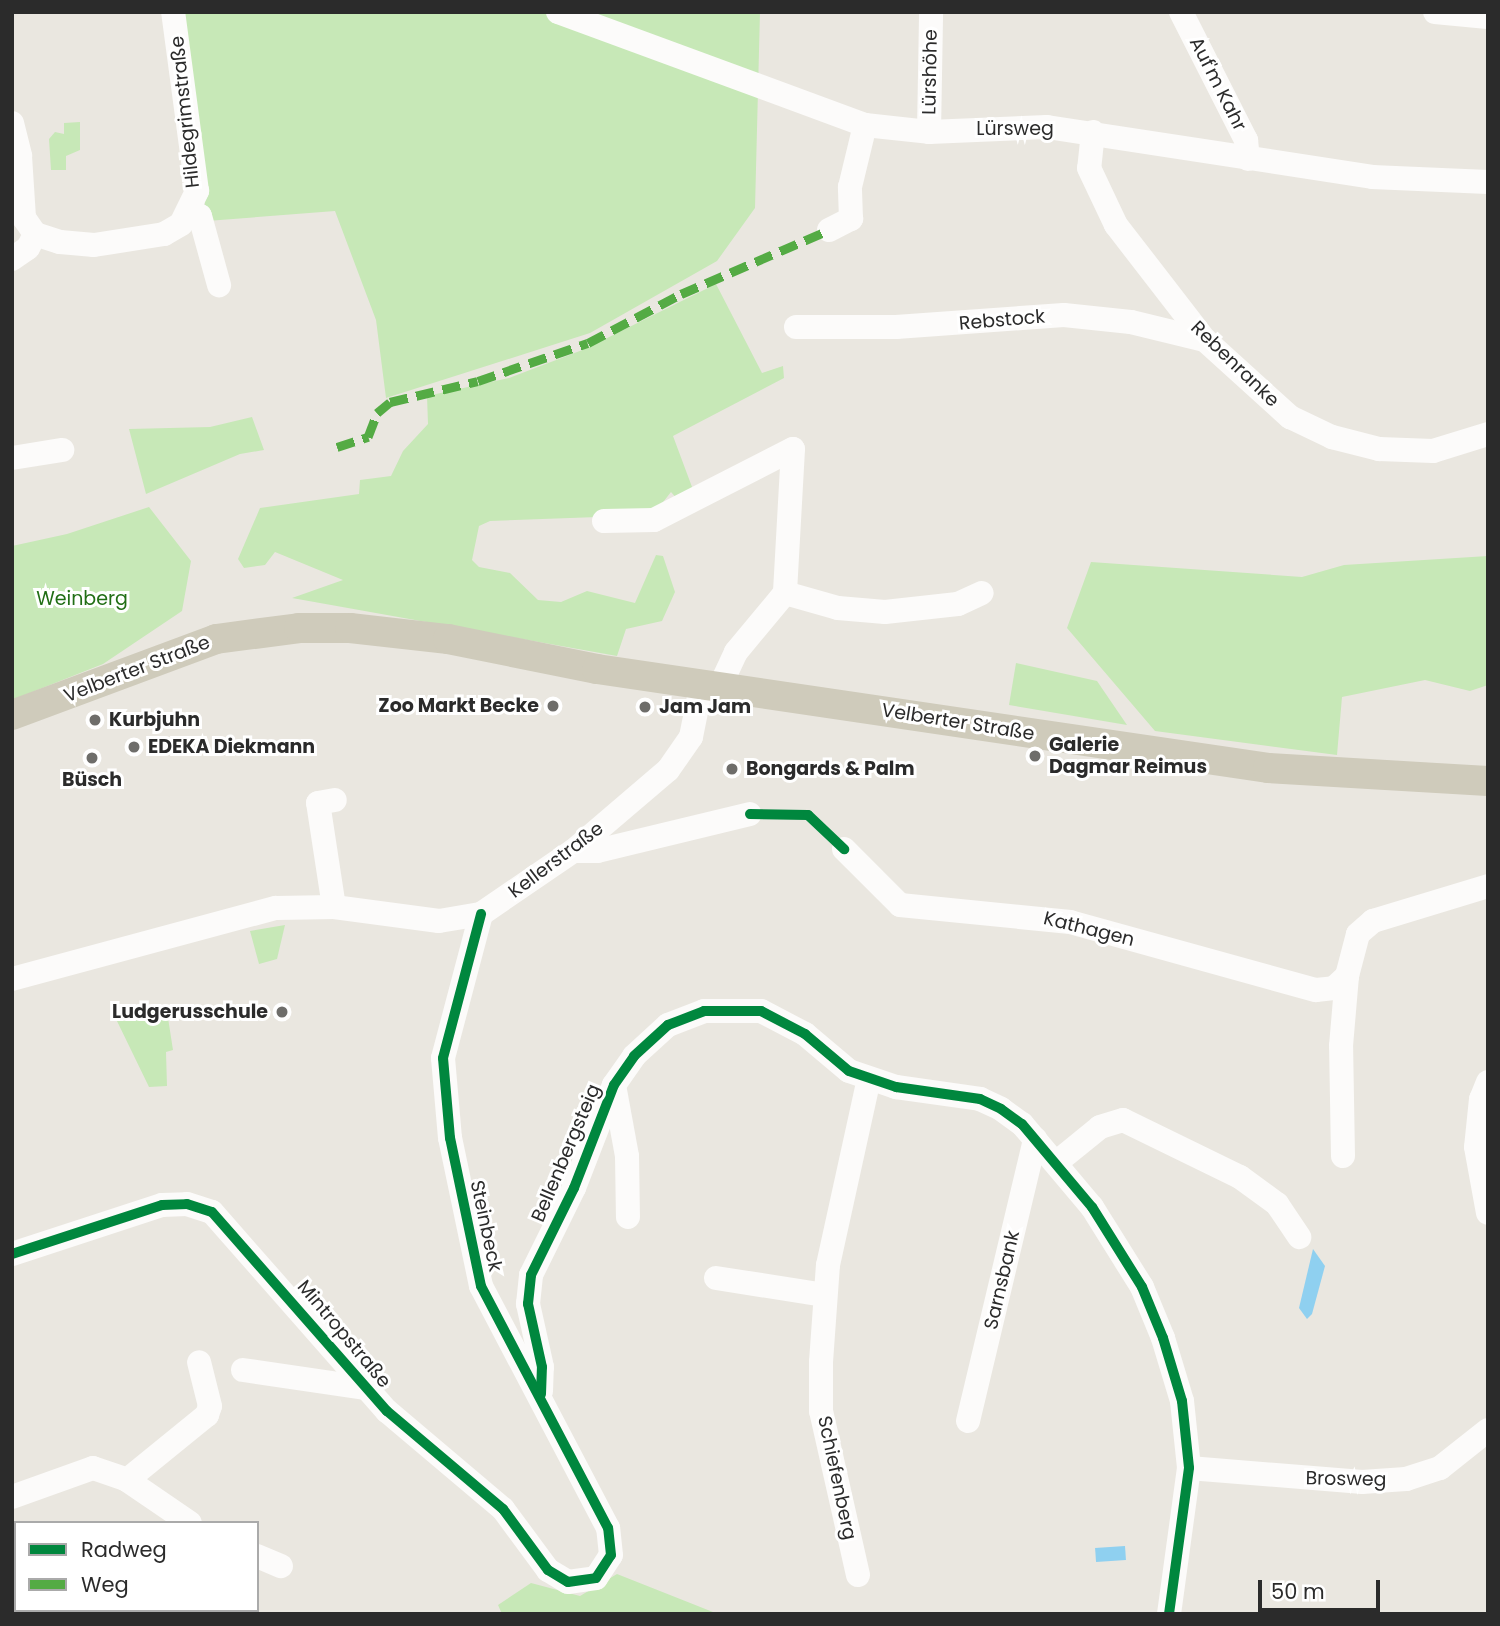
<!DOCTYPE html>
<html>
<head>
<meta charset="utf-8">
<style>
	body { margin:0 }
	#map { position:relative; width:1500px; height:1626px; overflow:hidden; background:#eae7e0; font-family:Poppins,sans-serif }
	div>[style] { position:absolute }
	[style*='--x'] { left:calc(var(--x)*1px); top:calc(var(--y)*1px); width:calc(var(--w)*1px); rotate:calc(var(--a)*1deg) }
	.green>* { inset:0; background:#c7e8b7 }
	.water>* { inset:0; background:#8fd0f0; transform-origin:0 0 }
	.minor>* { height:24px; margin:-12px; padding:0 12px; transform-origin:12px; border-radius:12px; background:#fcfbfa }
	.major>* { height:30px; margin:-15px; padding:0 15px; transform-origin:15px; border-radius:15px; background:#cfcbbb }
	.quiet>* { height:9px; margin-top:-4.5px; transform-origin:0; background:repeating-linear-gradient(90deg,#54ab44 0 18px,transparent 0 27px) }
	.cycleway>* { height:10px; margin:-5px; padding:0 5px; transform-origin:5px; border-radius:5px; background:#00873e }
	.dots>* { width:19px; height:19px; translate:-50% -50%; box-sizing:border-box; border:4px solid #fff; border-radius:50% }
	span { translate:-50% -50%; white-space:nowrap; text-align:center; line-height:1.15; -webkit-text-stroke:6px #fff; paint-order:stroke }
	.street-label { font-size:19px; color:#2b2b2b }
	.park-label { font-size:19px; color:#216e15 }
	.poi-label { font-size:19px; color:#2b2b2b; font-weight:700 }
	.right { translate:-100% -50%; text-align:right }
	.left { translate:0 -50%; text-align:left }
	.frame { position:absolute; inset:0; border:14px solid #2b2b2b; pointer-events:none }
	.legend { position:absolute; left:14px; top:1521px; width:245px; height:91px; box-sizing:border-box; background:#fff; border:2px solid #aaa; margin:0; padding:9px 12px; list-style:none; font-size:21px; color:#2b2b2b }
	.legend li { display:flex; align-items:center; gap:14px; height:35px }
	.legend b { width:35px; border:2px solid #aaa }
	.scale { position:absolute; left:1258px; top:1580px; width:122px; height:32px; box-sizing:border-box; border:4px solid #2b2b2b; border-top:0; padding-left:9px; font-size:21px; line-height:24px; white-space:nowrap; color:#2b2b2b; -webkit-text-stroke:5px #fff; paint-order:stroke }
</style>
</head>
<body>
<div id="map">
	<div class="green">
		<i style="clip-path:polygon(180px 12px,760px 12px,755px 208px,717px 261px,590px 333px,386px 398px,376px 320px,335px 211px,207px 221px)"></i>
		<i style="clip-path:polygon(80px 122px,80px 150px,66px 156px,66px 170px,51px 170px,49px 139px,55px 132px,64px 134px,64px 123px)"></i>
		<i style="clip-path:polygon(716px 284px,762px 373px,783px 366px,784px 378px,673px 436px,695px 495px,678px 500px,671px 492px,653px 515px,490px 521px,479px 526px,472px 560px,479px 567px,510px 573px,538px 600px,561px 602px,587px 591px,635px 603px,656px 555px,663px 556px,675px 592px,662px 621px,626px 629px,617px 656px,292px 598px,343px 580px,275px 552px,265px 565px,244px 568px,238px 559px,260px 508px,359px 494px,360px 480px,391px 476px,403px 451px,428px 424px,427px 396px,509px 378px,585px 349px)"></i>
		<i style="clip-path:polygon(252px 417px,264px 450px,240px 454px,146px 494px,129px 429px,210px 427px)"></i>
		<i style="clip-path:polygon(149px 507px,191px 561px,182px 611px,103px 664px,12px 700px,12px 546px,67px 534px)"></i>
		<i style="clip-path:polygon(1488px 556px,1488px 685px,1470px 691px,1425px 680px,1342px 697px,1337px 755px,1155px 731px,1067px 628px,1091px 562px,1302px 577px,1344px 565px)"></i>
		<i style="clip-path:polygon(1016px 663px,1097px 681px,1127px 725px,1009px 705px)"></i>
		<i style="clip-path:polygon(285px 925px,277px 959px,259px 964px,250px 931px)"></i>
		<i style="clip-path:polygon(166px 1005px,173px 1050px,166px 1052px,167px 1086px,149px 1087px,116px 1019px)"></i>
		<i style="clip-path:polygon(617px 1574px,718px 1614px,502px 1614px,498px 1605px,531px 1583px,580px 1596px)"></i>
	</div>
	<div class="water">
		<i style="clip-path:polygon(1313px 1249px,1325px 1266px,1312px 1314px,1307px 1319px,1299px 1308px)"></i>
		<i style="left:1125px;top:1546px;width:14px;height:30px;rotate:86deg"></i>
	</div>
	<div class="minor">
		<i style="--x:558;--y:12;--w:327;--a:20.2"></i>
		<i style="--x:865;--y:125;--w:64;--a:6.2"></i>
		<i style="--x:929;--y:132;--w:118;--a:-2.4"></i>
		<i style="--x:1047;--y:127;--w:329;--a:8.7"></i>
		<i style="--x:1372;--y:177;--w:116;--a:2.5"></i>
		<i style="--x:1181;--y:12;--w:144;--a:63.1"></i>
		<i style="--x:1246;--y:140;--w:19;--a:84"></i>
		<i style="--x:1435;--y:12;--w:53;--a:5.4"></i>
		<i style="--x:12;--y:123;--w:34;--a:76"></i>
		<i style="--x:20;--y:156;--w:62;--a:86.3"></i>
		<i style="--x:24;--y:218;--w:19;--a:55"></i>
		<i style="--x:35;--y:234;--w:26;--a:18"></i>
		<i style="--x:60;--y:242;--w:34;--a:5"></i>
		<i style="--x:94;--y:245;--w:71;--a:-8.9"></i>
		<i style="--x:164;--y:234;--w:20;--a:-30"></i>
		<i style="--x:181;--y:224;--w:37;--a:-64"></i>
		<i style="--x:197;--y:191;--w:181;--a:-97.6"></i>
		<i style="--x:929;--y:132;--w:120;--a:-89"></i>
		<i style="--x:1093;--y:132;--w:36;--a:96"></i>
		<i style="--x:1089;--y:168;--w:63;--a:64.7"></i>
		<i style="--x:1116;--y:225;--w:145;--a:52.3"></i>
		<i style="--x:1205;--y:340;--w:115;--a:42.2"></i>
		<i style="--x:1290;--y:417;--w:47;--a:25.5"></i>
		<i style="--x:1332;--y:437;--w:49;--a:14.3"></i>
		<i style="--x:1379;--y:449;--w:54;--a:2.1"></i>
		<i style="--x:1433;--y:451;--w:58;--a:-17.2"></i>
		<i style="--x:190;--y:211;--w:11;--a:27"></i>
		<i style="--x:200;--y:216;--w:72;--a:74.6"></i>
		<i style="--x:829;--y:230;--w:25;--a:-27"></i>
		<i style="--x:851;--y:219;--w:32;--a:-92"></i>
		<i style="--x:850;--y:187;--w:64;--a:-76.4"></i>
		<i style="--x:12;--y:259;--w:19;--a:-35"></i>
		<i style="--x:28;--y:248;--w:16;--a:-63"></i>
		<i style="--x:796;--y:327;--w:100;--a:0"></i>
		<i style="--x:896;--y:327;--w:168;--a:-4.1"></i>
		<i style="--x:1064;--y:315;--w:67;--a:6"></i>
		<i style="--x:1131;--y:322;--w:76;--a:13.7"></i>
		<i style="--x:12;--y:458;--w:51;--a:-9.1"></i>
		<i style="--x:604;--y:521;--w:50;--a:-1.1"></i>
		<i style="--x:654;--y:520;--w:156;--a:-27.1"></i>
		<i style="--x:793;--y:449;--w:144;--a:93.2"></i>
		<i style="--x:785;--y:593;--w:77;--a:129.7"></i>
		<i style="--x:736;--y:652;--w:35;--a:115"></i>
		<i style="--x:785;--y:593;--w:55;--a:15.8"></i>
		<i style="--x:838;--y:608;--w:47;--a:4.9"></i>
		<i style="--x:885;--y:612;--w:73;--a:-6.3"></i>
		<i style="--x:958;--y:604;--w:26;--a:-25"></i>
		<i style="--x:844;--y:849;--w:79;--a:45"></i>
		<i style="--x:900;--y:905;--w:171;--a:5.7"></i>
		<i style="--x:1070;--y:922;--w:255;--a:15.5"></i>
		<i style="--x:1316;--y:990;--w:18;--a:-6"></i>
		<i style="--x:1334;--y:988;--w:18;--a:-43"></i>
		<i style="--x:1347;--y:976;--w:43;--a:-75.3"></i>
		<i style="--x:1358;--y:934;--w:20;--a:-41"></i>
		<i style="--x:1373;--y:921;--w:120;--a:-16.9"></i>
		<i style="--x:573;--y:851;--w:24;--a:0"></i>
		<i style="--x:597;--y:851;--w:157;--a:-13.6"></i>
		<i style="--x:334;--y:907;--w:105;--a:-98.7"></i>
		<i style="--x:318;--y:803;--w:17;--a:-10"></i>
		<i style="--x:12;--y:979;--w:273;--a:-15.1"></i>
		<i style="--x:276;--y:908;--w:58;--a:-1"></i>
		<i style="--x:334;--y:907;--w:106;--a:7.6"></i>
		<i style="--x:439;--y:921;--w:43;--a:-9.5"></i>
		<i style="--x:481;--y:914;--w:112;--a:-34.4"></i>
		<i style="--x:573;--y:851;--w:125;--a:-40.5"></i>
		<i style="--x:668;--y:770;--w:40;--a:-55.1"></i>
		<i style="--x:691;--y:737;--w:56;--a:-78.7"></i>
		<i style="--x:1488;--y:1082;--w:18;--a:112"></i>
		<i style="--x:1481;--y:1099;--w:48;--a:95.9"></i>
		<i style="--x:1476;--y:1147;--w:67;--a:79.7"></i>
		<i style="--x:614;--y:1085;--w:72;--a:79.6"></i>
		<i style="--x:627;--y:1156;--w:61;--a:89.1"></i>
		<i style="--x:1343;--y:1156;--w:110;--a:-91"></i>
		<i style="--x:1341;--y:1046;--w:70;--a:-85.1"></i>
		<i style="--x:1057;--y:1162;--w:55;--a:-39.1"></i>
		<i style="--x:1100;--y:1127;--w:24;--a:-17"></i>
		<i style="--x:1123;--y:1120;--w:130;--a:26"></i>
		<i style="--x:1240;--y:1177;--w:46;--a:36.1"></i>
		<i style="--x:1277;--y:1204;--w:40;--a:56"></i>
		<i style="--x:12;--y:1254;--w:158;--a:-18.1"></i>
		<i style="--x:162;--y:1205;--w:25;--a:-2"></i>
		<i style="--x:187;--y:1204;--w:26;--a:18"></i>
		<i style="--x:212;--y:1212;--w:265;--a:48.7"></i>
		<i style="--x:387;--y:1411;--w:152;--a:40.2"></i>
		<i style="--x:503;--y:1509;--w:76;--a:53.6"></i>
		<i style="--x:548;--y:1570;--w:23;--a:31"></i>
		<i style="--x:568;--y:1582;--w:28;--a:-8"></i>
		<i style="--x:596;--y:1578;--w:27;--a:-57"></i>
		<i style="--x:611;--y:1555;--w:27;--a:-96"></i>
		<i style="--x:608;--y:1528;--w:273;--a:-117.7"></i>
		<i style="--x:481;--y:1286;--w:151;--a:-101.8"></i>
		<i style="--x:450;--y:1138;--w:80;--a:-95"></i>
		<i style="--x:443;--y:1058;--w:149;--a:-75.2"></i>
		<i style="--x:716;--y:1278;--w:109;--a:8.9"></i>
		<i style="--x:243;--y:1370;--w:123;--a:8.4"></i>
		<i style="--x:541;--y:1391;--w:24;--a:-88"></i>
		<i style="--x:542;--y:1367;--w:65;--a:-102.5"></i>
		<i style="--x:528;--y:1304;--w:29;--a:-84"></i>
		<i style="--x:531;--y:1275;--w:97;--a:-63.7"></i>
		<i style="--x:574;--y:1188;--w:110;--a:-68.8"></i>
		<i style="--x:614;--y:1085;--w:35;--a:-55"></i>
		<i style="--x:634;--y:1056;--w:46;--a:-42.4"></i>
		<i style="--x:668;--y:1025;--w:39;--a:-21"></i>
		<i style="--x:704;--y:1011;--w:57;--a:0"></i>
		<i style="--x:761;--y:1011;--w:50;--a:27.6"></i>
		<i style="--x:805;--y:1034;--w:57;--a:40.1"></i>
		<i style="--x:849;--y:1071;--w:50;--a:18.8"></i>
		<i style="--x:896;--y:1087;--w:85;--a:8.1"></i>
		<i style="--x:980;--y:1099;--w:23;--a:25"></i>
		<i style="--x:1001;--y:1109;--w:26;--a:36"></i>
		<i style="--x:1022;--y:1124;--w:109;--a:49.9"></i>
		<i style="--x:1092;--y:1207;--w:94;--a:58"></i>
		<i style="--x:1142;--y:1287;--w:55;--a:67.6"></i>
		<i style="--x:1163;--y:1338;--w:66;--a:73.2"></i>
		<i style="--x:1182;--y:1401;--w:67;--a:84"></i>
		<i style="--x:1189;--y:1468;--w:147;--a:97.8"></i>
		<i style="--x:968;--y:1421;--w:290;--a:-76.6"></i>
		<i style="--x:1189;--y:1468;--w:174;--a:4.6"></i>
		<i style="--x:1362;--y:1482;--w:44;--a:-3.9"></i>
		<i style="--x:1406;--y:1479;--w:36;--a:-18"></i>
		<i style="--x:1440;--y:1468;--w:61;--a:-38.4"></i>
		<i style="--x:127;--y:1480;--w:76;--a:34.3"></i>
		<i style="--x:12;--y:1497;--w:86;--a:-19.7"></i>
		<i style="--x:93;--y:1468;--w:36;--a:19"></i>
		<i style="--x:127;--y:1480;--w:103;--a:-39.1"></i>
		<i style="--x:207;--y:1415;--w:9;--a:-72"></i>
		<i style="--x:210;--y:1406;--w:45;--a:-104"></i>
		<i style="--x:257;--y:1556;--w:26;--a:23"></i>
		<i style="--x:858;--y:1575;--w:168;--a:-102.7"></i>
		<i style="--x:821;--y:1411;--w:49;--a:-90"></i>
		<i style="--x:821;--y:1362;--w:97;--a:-85.9"></i>
		<i style="--x:828;--y:1265;--w:190;--a:-77.6"></i>
		<i style="--x:12;--y:1592;--w:4;--a:14"></i>
	</div>
	<div class="major">
		<i style="--x:12;--y:715;--w:218;--a:-20.4"></i>
		<i style="--x:216;--y:639;--w:84;--a:-7.5"></i>
		<i style="--x:299;--y:628;--w:51;--a:0"></i>
		<i style="--x:350;--y:628;--w:99;--a:6.4"></i>
		<i style="--x:448;--y:639;--w:152;--a:11.4"></i>
		<i style="--x:597;--y:669;--w:678;--a:8.39"></i>
		<i style="--x:1268;--y:768;--w:220;--a:3.4"></i>
	</div>
	<div class="quiet">
		<i style="--x:337;--y:447;--w:33;--a:-18"></i>
		<i style="--x:368;--y:437;--w:26;--a:-69"></i>
		<i style="--x:377;--y:413;--w:17;--a:-40"></i>
		<i style="--x:390;--y:402;--w:90;--a:-13.4"></i>
		<i style="--x:478;--y:381;--w:116;--a:-19.1"></i>
		<i style="--x:588;--y:343;--w:105;--a:-27.8"></i>
		<i style="--x:681;--y:294;--w:161;--a:-23.4"></i>
	</div>
	<div class="cycleway">
		<i style="--x:750;--y:814;--w:58;--a:1"></i>
		<i style="--x:808;--y:815;--w:50;--a:43.4"></i>
		<i style="--x:12;--y:1254;--w:158;--a:-18.1"></i>
		<i style="--x:162;--y:1205;--w:25;--a:-2"></i>
		<i style="--x:187;--y:1204;--w:26;--a:18"></i>
		<i style="--x:212;--y:1212;--w:265;--a:48.7"></i>
		<i style="--x:387;--y:1411;--w:152;--a:40.2"></i>
		<i style="--x:503;--y:1509;--w:76;--a:53.6"></i>
		<i style="--x:548;--y:1570;--w:23;--a:31"></i>
		<i style="--x:568;--y:1582;--w:28;--a:-8"></i>
		<i style="--x:596;--y:1578;--w:27;--a:-57"></i>
		<i style="--x:611;--y:1555;--w:27;--a:-96"></i>
		<i style="--x:608;--y:1528;--w:273;--a:-117.7"></i>
		<i style="--x:481;--y:1286;--w:151;--a:-101.8"></i>
		<i style="--x:450;--y:1138;--w:80;--a:-95"></i>
		<i style="--x:443;--y:1058;--w:149;--a:-75.2"></i>
		<i style="--x:541;--y:1394;--w:27;--a:-88"></i>
		<i style="--x:542;--y:1367;--w:65;--a:-102.5"></i>
		<i style="--x:528;--y:1304;--w:29;--a:-84"></i>
		<i style="--x:531;--y:1275;--w:97;--a:-63.7"></i>
		<i style="--x:574;--y:1188;--w:110;--a:-68.8"></i>
		<i style="--x:614;--y:1085;--w:35;--a:-55"></i>
		<i style="--x:634;--y:1056;--w:46;--a:-42.4"></i>
		<i style="--x:668;--y:1025;--w:39;--a:-21"></i>
		<i style="--x:704;--y:1011;--w:57;--a:0"></i>
		<i style="--x:761;--y:1011;--w:50;--a:27.6"></i>
		<i style="--x:805;--y:1034;--w:57;--a:40.1"></i>
		<i style="--x:849;--y:1071;--w:50;--a:18.8"></i>
		<i style="--x:896;--y:1087;--w:85;--a:8.1"></i>
		<i style="--x:980;--y:1099;--w:23;--a:25"></i>
		<i style="--x:1001;--y:1109;--w:26;--a:36"></i>
		<i style="--x:1022;--y:1124;--w:109;--a:49.9"></i>
		<i style="--x:1092;--y:1207;--w:94;--a:58"></i>
		<i style="--x:1142;--y:1287;--w:55;--a:67.6"></i>
		<i style="--x:1163;--y:1338;--w:66;--a:73.2"></i>
		<i style="--x:1182;--y:1401;--w:67;--a:84"></i>
		<i style="--x:1189;--y:1468;--w:147;--a:97.8"></i>
	</div>
	<div class="dots">
		<i style="left:553px;top:706px;background:#6e6d6a"></i>
		<i style="left:645px;top:707px;background:#6e6d6a"></i>
		<i style="left:95px;top:720px;background:#6e6d6a"></i>
		<i style="left:134px;top:747px;background:#6e6d6a"></i>
		<i style="left:1035px;top:756px;background:#6e6d6a"></i>
		<i style="left:92px;top:758px;background:#6e6d6a"></i>
		<i style="left:732px;top:769px;background:#6e6d6a"></i>
		<i style="left:282px;top:1012px;background:#6e6d6a"></i>
	</div>
	<div class="street-label">
		<span style="left:930px;top:72px;rotate:-89deg">Lürshöhe</span>
		<span style="left:1218px;top:84px;rotate:63deg">Auf'm Kahr</span>
		<span style="left:185px;top:112px;rotate:-96deg">Hildegrimstraße</span>
		<span style="left:1015px;top:129px">Lürsweg</span>
		<span style="left:1002px;top:320px;rotate:-5deg">Rebstock</span>
		<span style="left:1235px;top:364px;rotate:44deg">Rebenranke</span>
		<span style="left:137px;top:669px;rotate:-21deg">Velberter Straße</span>
		<span style="left:958px;top:722px;rotate:9deg">Velberter Straße</span>
		<span style="left:556px;top:860px;rotate:-37deg">Kellerstraße</span>
		<span style="left:1089px;top:929px;rotate:14deg">Kathagen</span>
		<span style="left:566px;top:1153px;rotate:-67deg">Bellenbergsteig</span>
		<span style="left:486px;top:1226px;rotate:78deg">Steinbeck</span>
		<span style="left:1002px;top:1280px;rotate:-77deg">Sarnsbank</span>
		<span style="left:344px;top:1334px;rotate:50deg">Mintropstraße</span>
		<span style="left:837px;top:1478px;rotate:78deg">Schiefenberg</span>
		<span style="left:1346px;top:1479px;rotate:1deg">Brosweg</span>
	</div>
	<div class="park-label">
		<span style="left:82px;top:599px">Weinberg</span>
	</div>
	<div class="poi-label">
		<span class="right" style="left:539px;top:706px">Zoo Markt Becke</span>
		<span class="left" style="left:659px;top:707px">Jam Jam</span>
		<span class="left" style="left:109px;top:720px">Kurbjuhn</span>
		<span class="left" style="left:1049px;top:756px">Galerie<br>Dagmar Reimus</span>
		<span class="left" style="left:148px;top:747px">EDEKA Diekmann</span>
		<span class="left" style="left:746px;top:769px">Bongards &amp; Palm</span>
		<span style="left:92px;top:780px">Büsch</span>
		<span class="right" style="left:268px;top:1012px">Ludgerusschule</span>
	</div>
	<div class="frame"></div>
	<ul class="legend">
	<li><b style="height:9px;background:#00873e"></b>Radweg</li>
	<li><b style="height:9px;background:#54ab44"></b>Weg</li>
	</ul>
	<div class="scale">50 m</div>
</div>
</body>
</html>
